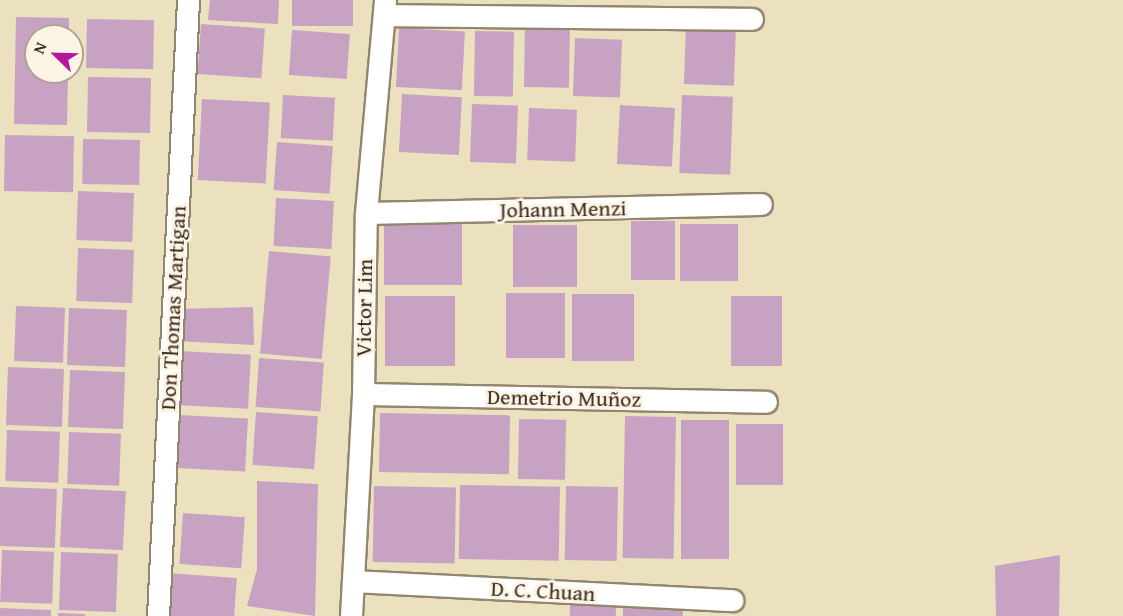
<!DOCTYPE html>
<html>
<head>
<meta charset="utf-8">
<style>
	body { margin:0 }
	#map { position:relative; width:1123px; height:616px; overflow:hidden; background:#ebe1bf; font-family:"Gentium Book Plus",serif }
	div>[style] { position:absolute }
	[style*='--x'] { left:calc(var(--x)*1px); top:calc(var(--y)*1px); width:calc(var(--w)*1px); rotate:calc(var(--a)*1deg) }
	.building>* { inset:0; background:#c8a2c3; transform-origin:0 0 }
	.roads { filter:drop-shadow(2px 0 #93866e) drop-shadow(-2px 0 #93866e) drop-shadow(0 2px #93866e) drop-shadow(0 -2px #93866e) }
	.street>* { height:21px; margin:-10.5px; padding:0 10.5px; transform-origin:10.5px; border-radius:10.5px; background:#fff }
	span { translate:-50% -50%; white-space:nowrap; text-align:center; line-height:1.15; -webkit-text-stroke:6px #fcf5e5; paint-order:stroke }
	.street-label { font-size:22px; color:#3b2a1e }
	.north { position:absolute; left:24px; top:24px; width:60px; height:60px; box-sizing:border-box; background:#fcf5e5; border:2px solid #afa495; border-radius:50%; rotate:293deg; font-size:16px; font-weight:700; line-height:24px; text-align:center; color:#3b2a1e }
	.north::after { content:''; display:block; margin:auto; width:21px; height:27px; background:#b5179e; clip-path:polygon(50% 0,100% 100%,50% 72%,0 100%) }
</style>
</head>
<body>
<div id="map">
	<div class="building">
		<i style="clip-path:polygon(210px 0,279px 0,278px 24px,208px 20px)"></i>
		<i style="left:292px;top:0;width:61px;height:26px"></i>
		<i style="clip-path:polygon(16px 17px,69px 18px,69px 36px,36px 36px,36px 72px,68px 72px,67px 125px,14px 124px)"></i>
		<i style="left:87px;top:19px;width:67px;height:49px;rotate:1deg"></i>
		<i style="left:201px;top:24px;width:64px;height:50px;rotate:4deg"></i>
		<i style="left:686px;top:24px;width:50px;height:60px;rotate:2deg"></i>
		<i style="left:525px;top:26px;width:45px;height:61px;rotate:1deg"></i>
		<i style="left:399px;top:28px;width:66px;height:59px;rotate:3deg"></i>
		<i style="left:292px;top:30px;width:58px;height:45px;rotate:4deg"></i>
		<i style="left:475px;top:31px;width:39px;height:65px;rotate:1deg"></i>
		<i style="left:575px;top:38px;width:47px;height:58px;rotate:2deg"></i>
		<i style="left:88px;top:77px;width:63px;height:55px;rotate:1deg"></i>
		<i style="left:402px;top:94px;width:60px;height:58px;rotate:3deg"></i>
		<i style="left:283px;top:95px;width:52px;height:43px;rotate:3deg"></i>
		<i style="left:682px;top:95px;width:51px;height:78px;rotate:2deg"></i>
		<i style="left:202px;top:99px;width:68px;height:81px;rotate:3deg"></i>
		<i style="left:472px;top:104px;width:46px;height:58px;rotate:2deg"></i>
		<i style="left:620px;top:105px;width:55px;height:59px;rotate:3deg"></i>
		<i style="left:529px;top:108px;width:48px;height:52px;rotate:2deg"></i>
		<i style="left:5px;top:135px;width:69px;height:56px;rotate:1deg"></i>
		<i style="left:83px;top:139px;width:57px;height:45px;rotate:1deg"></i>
		<i style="left:277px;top:142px;width:56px;height:48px;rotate:4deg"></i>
		<i style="left:78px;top:191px;width:56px;height:49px;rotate:2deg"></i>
		<i style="left:276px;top:198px;width:58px;height:48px;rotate:3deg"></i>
		<i style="left:631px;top:221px;width:44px;height:59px"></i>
		<i style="left:384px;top:224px;width:78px;height:61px"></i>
		<i style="left:680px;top:224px;width:58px;height:57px"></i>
		<i style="left:513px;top:225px;width:64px;height:62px"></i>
		<i style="left:78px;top:248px;width:56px;height:53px;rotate:2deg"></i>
		<i style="left:269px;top:251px;width:62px;height:103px;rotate:5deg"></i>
		<i style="left:506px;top:293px;width:59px;height:65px"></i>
		<i style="left:572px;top:294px;width:62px;height:67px"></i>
		<i style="left:385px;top:296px;width:70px;height:70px"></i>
		<i style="left:731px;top:296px;width:51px;height:70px"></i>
		<i style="left:16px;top:306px;width:49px;height:55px;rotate:2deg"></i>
		<i style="clip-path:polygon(253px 307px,254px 345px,175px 341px,177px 309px)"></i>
		<i style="left:69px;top:308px;width:58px;height:57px;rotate:2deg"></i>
		<i style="left:179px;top:351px;width:72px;height:54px;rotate:3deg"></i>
		<i style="left:259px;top:358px;width:65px;height:49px;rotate:4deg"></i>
		<i style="left:8px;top:367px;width:56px;height:58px;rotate:2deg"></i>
		<i style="left:70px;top:370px;width:55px;height:57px;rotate:2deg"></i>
		<i style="left:256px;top:412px;width:62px;height:53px;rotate:4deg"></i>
		<i style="left:380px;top:413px;width:130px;height:59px;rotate:1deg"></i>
		<i style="left:179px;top:415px;width:69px;height:53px;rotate:3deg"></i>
		<i style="left:625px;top:416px;width:51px;height:142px;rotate:1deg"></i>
		<i style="left:519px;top:419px;width:47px;height:60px;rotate:1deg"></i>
		<i style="left:681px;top:420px;width:48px;height:139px"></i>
		<i style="left:736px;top:424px;width:47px;height:61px"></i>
		<i style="left:7px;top:430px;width:53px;height:51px;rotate:2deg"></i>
		<i style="left:69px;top:432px;width:52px;height:52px;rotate:2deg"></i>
		<i style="clip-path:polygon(257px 481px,318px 484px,315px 616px,247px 606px,257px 569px)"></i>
		<i style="left:460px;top:485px;width:100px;height:74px;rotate:1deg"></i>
		<i style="left:374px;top:486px;width:82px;height:76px;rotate:1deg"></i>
		<i style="left:566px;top:486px;width:52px;height:74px;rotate:1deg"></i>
		<i style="left:0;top:487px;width:57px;height:59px;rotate:2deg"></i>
		<i style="left:63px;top:488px;width:63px;height:59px;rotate:3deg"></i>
		<i style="left:183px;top:513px;width:62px;height:51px;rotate:4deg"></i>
		<i style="left:2px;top:550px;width:52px;height:52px;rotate:2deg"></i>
		<i style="left:61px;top:552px;width:57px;height:58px;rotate:2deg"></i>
		<i style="clip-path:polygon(1060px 555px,1059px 616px,996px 616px,995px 566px)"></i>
		<i style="left:167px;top:573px;width:70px;height:43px;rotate:4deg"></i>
		<i style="left:570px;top:604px;width:46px;height:12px;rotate:1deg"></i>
		<i style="left:623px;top:607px;width:60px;height:9px;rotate:1deg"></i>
		<i style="clip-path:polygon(0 608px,51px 610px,51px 616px,0 616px)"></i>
		<i style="clip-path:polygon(58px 613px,85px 614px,85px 616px,58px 616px)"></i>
	</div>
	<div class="roads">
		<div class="street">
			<i style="--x:385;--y:15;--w:367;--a:0.6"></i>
			<i style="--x:366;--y:213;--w:395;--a:-1.3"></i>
			<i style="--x:363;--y:394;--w:403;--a:1.1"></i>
			<i style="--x:353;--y:581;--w:380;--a:2.9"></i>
			<i style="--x:158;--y:616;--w:617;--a:-87.21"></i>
			<i style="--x:351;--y:616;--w:222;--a:-86.9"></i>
			<i style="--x:363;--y:394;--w:181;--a:-89.1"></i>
			<i style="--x:366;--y:213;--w:214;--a:-84.9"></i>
		</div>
	</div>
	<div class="street-label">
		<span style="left:563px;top:209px;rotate:-1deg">Johann Menzi</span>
		<span style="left:173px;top:308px;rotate:-87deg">Don Thomas Martigan</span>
		<span style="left:364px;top:308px;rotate:-89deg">Victor Lim</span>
		<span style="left:564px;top:398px;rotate:1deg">Demetrio Muñoz</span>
		<span style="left:543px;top:591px;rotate:3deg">D. C. Chuan</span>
	</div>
	<div class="north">N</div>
</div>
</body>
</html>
